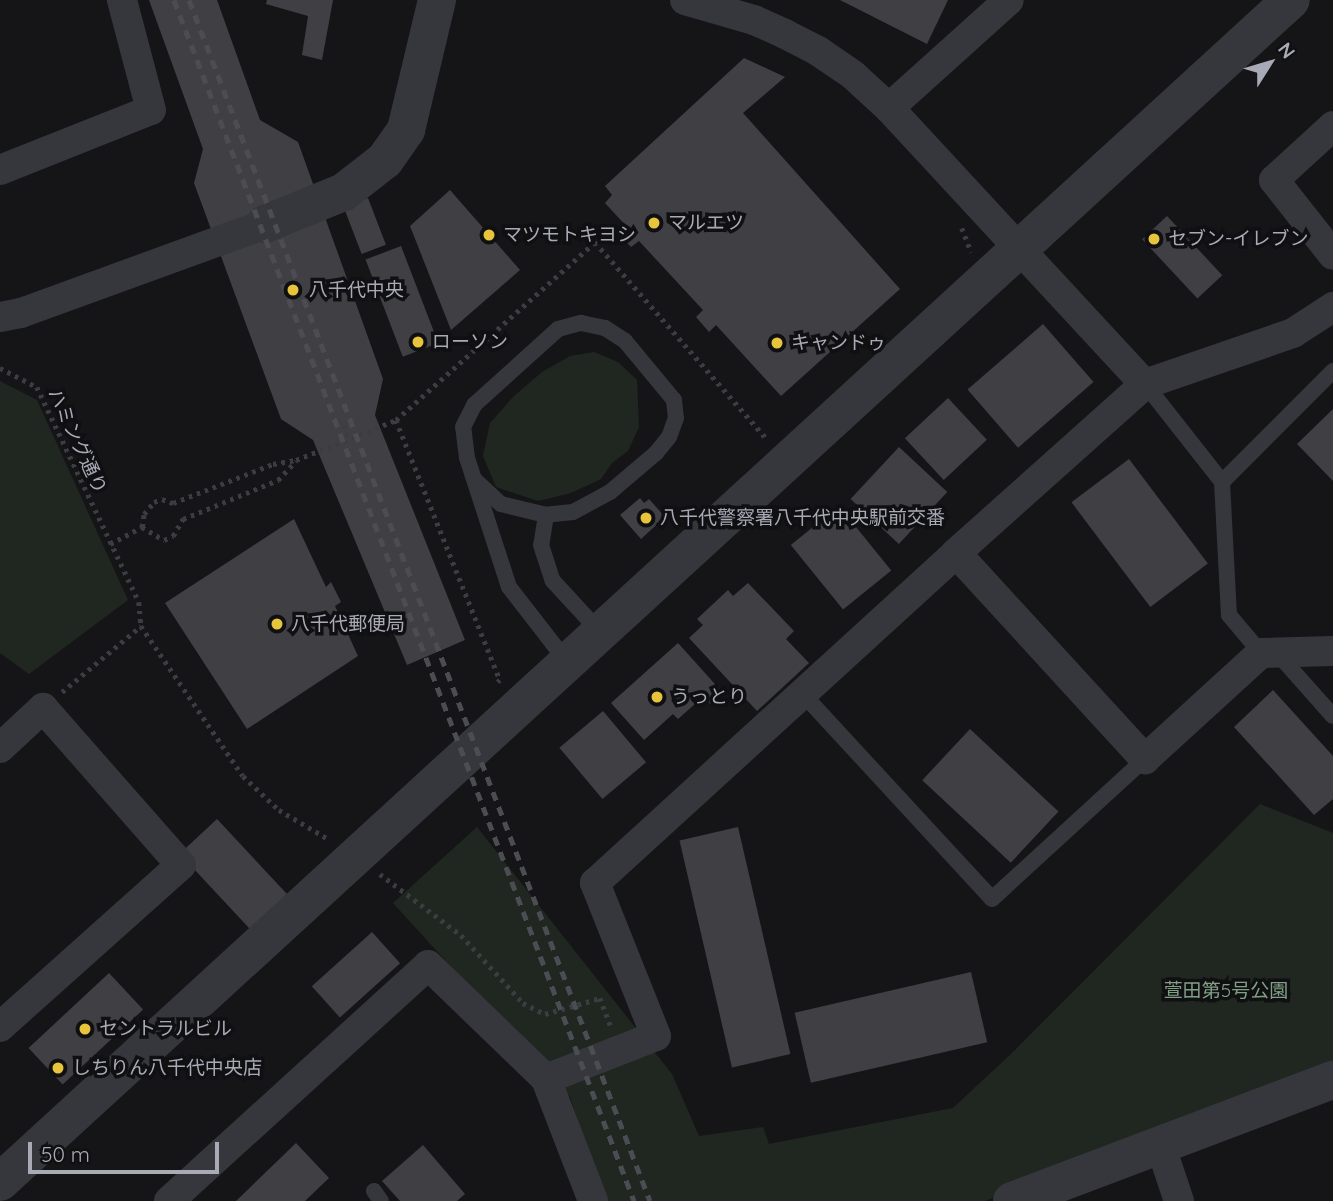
<!DOCTYPE html>
<html>
<head>
<meta charset="utf-8">
<style>
	body { margin:0 }
	#map { position:relative; width:1333px; height:1201px; overflow:hidden; background:#151517; font-family:Quicksand,"Noto Sans JP",sans-serif }
	div>[style] { position:absolute }
	[style*='--x'] { left:calc(var(--x)*1px); top:calc(var(--y)*1px); width:calc(var(--w)*1px); rotate:calc(var(--a)*1deg) }
	.green>* { inset:0; background:#202721 }
	.building>* { inset:0; background:#403f44; transform-origin:0 0 }
	.path>* { height:4.5px; margin-top:-2.25px; transform-origin:0; background:repeating-linear-gradient(90deg,#3c3d43 0 3.5px,transparent 0 8.5px) }
	.service>* { height:16px; margin:-8px; padding:0 8px; transform-origin:8px; border-radius:8px; background:#36373c }
	.minor>* { height:30px; margin:-15px; padding:0 15px; transform-origin:15px; border-radius:15px; background:#36373c }
	.tertiary>* { height:38px; margin:-19px; padding:0 19px; transform-origin:19px; border-radius:19px; background:#36373c }
	.rail>* { height:5px; margin-top:-2.5px; transform-origin:0; background:repeating-linear-gradient(90deg,#4c4c53 0 9px,transparent 0 16px) }
	.dots>* { width:19px; height:19px; translate:-50% -50%; box-sizing:border-box; border:4px solid #101012; border-radius:50% }
	span { translate:-50% -50%; white-space:nowrap; text-align:center; line-height:1.15; -webkit-text-stroke:7px #101012; paint-order:stroke }
	.poi-label { font-size:19px; color:#a8aab6 }
	.left { translate:0 -50%; text-align:left }
	.street-label { font-size:19px; color:#a8aab6 }
	.park-label { font-size:19px; color:#80a086 }
	.north { position:absolute; left:1235px; top:28px; width:70px; height:70px; -webkit-text-stroke:5px #101012; paint-order:stroke; rotate:53deg; font-size:19px; font-weight:700; line-height:28px; text-align:center; color:#a8aab6 }
	.north::after { content:''; display:block; margin:auto; width:24px; height:32px; background:#a8aab6; clip-path:polygon(50% 0,100% 100%,50% 72%,0 100%) }
	.scale { position:absolute; left:28px; top:1142px; width:191px; height:32px; box-sizing:border-box; border:4px solid #a8aab6; border-top:0; padding-left:9px; font-size:21px; line-height:24px; white-space:nowrap; color:#a8aab6; -webkit-text-stroke:5px #101012; paint-order:stroke }
</style>
</head>
<body>
<div id="map">
	<div class="green">
		<i style="clip-path:polygon(594px 352px,618px 362px,637px 380px,639px 427px,628px 451px,612px 463px,601px 479px,571px 493px,538px 501px,496px 487px,483px 456px,490px 423px,514px 396px,542px 372px,570px 356px)"></i>
		<i style="clip-path:polygon(0 381px,37px 400px,128px 600px,29px 674px,0 653px)"></i>
		<i style="clip-path:polygon(1260px 804px,1333px 833px,1333px 1064px,985px 1201px,605px 1201px,570px 1097px,393px 903px,477px 827px,672px 1074px,699px 1136px,763px 1127px,769px 1144px,953px 1108px,1013px 1052px)"></i>
	</div>
	<div class="building">
		<i style="clip-path:polygon(149px 0,217px 0,260px 120px,298px 142px,383px 379px,375px 415px,465px 640px,407px 665px,313px 440px,281px 419px,194px 183px,203px 149px)"></i>
		<i style="clip-path:polygon(267px 0,333px 0,322px 60px,302px 55px,308px 16px,266px 4px)"></i>
		<i style="clip-path:polygon(840px 0,948px 0,927px 44px)"></i>
		<i style="clip-path:polygon(744px 58px,785px 77px,743px 113px,900px 289px,781px 396px,716px 325px,709px 332px,696px 317px,703px 310px,639px 241px,631px 247px,620px 235px,628px 228px,605px 203px,612px 195px,605px 186px)"></i>
		<i style="clip-path:polygon(450px 190px,520px 270px,451px 330px,410px 226px)"></i>
		<i style="left:368px;top:198px;width:50px;height:26px;rotate:69deg"></i>
		<i style="left:1167px;top:216px;width:81px;height:34px;rotate:47deg"></i>
		<i style="left:401px;top:246px;width:104px;height:38px;rotate:69deg"></i>
		<i style="left:1043px;top:324px;width:77px;height:100px;rotate:49deg"></i>
		<i style="left:948px;top:398px;width:57px;height:59px;rotate:47deg"></i>
		<i style="clip-path:polygon(1333px 409px,1333px 481px,1297px 444px)"></i>
		<i style="left:899px;top:447px;width:66px;height:71px;rotate:43deg"></i>
		<i style="left:1129px;top:459px;width:131px;height:72px;rotate:53deg"></i>
		<i style="clip-path:polygon(640px 498px,644px 503px,649px 499px,665px 517px,641px 539px,620px 515px)"></i>
		<i style="left:839px;top:506px;width:83px;height:62px;rotate:51deg"></i>
		<i style="clip-path:polygon(294px 519px,326px 587px,331px 582px,341px 602px,335px 606px,358px 656px,247px 729px,165px 603px)"></i>
		<i style="clip-path:polygon(748px 583px,794px 631px,786px 639px,809px 663px,757px 711px,689px 638px,703px 625px,697px 619px,728px 590px,733px 596px)"></i>
		<i style="clip-path:polygon(678px 643px,723px 693px,710px 704px,704px 696px,678px 719px,673px 714px,644px 740px,611px 703px)"></i>
		<i style="clip-path:polygon(1273px 690px,1333px 756px,1333px 799px,1314px 815px,1234px 727px)"></i>
		<i style="left:603px;top:711px;width:67px;height:57px;rotate:50deg"></i>
		<i style="left:970px;top:729px;width:121px;height:70px;rotate:43deg"></i>
		<i style="left:217px;top:819px;width:103px;height:51px;rotate:47deg"></i>
		<i style="left:738px;top:827px;width:233px;height:60px;rotate:77deg"></i>
		<i style="left:372px;top:932px;width:42px;height:81px;rotate:48deg"></i>
		<i style="left:971px;top:972px;width:72px;height:181px;rotate:77deg"></i>
		<i style="left:109px;top:973px;width:50px;height:110px;rotate:47deg"></i>
		<i style="clip-path:polygon(296px 1143px,329px 1178px,305px 1201px,236px 1201px)"></i>
		<i style="clip-path:polygon(423px 1145px,465px 1194px,457px 1201px,400px 1201px,382px 1181px)"></i>
	</div>
	<div class="path">
		<i style="--x:962;--y:228;--w:26;--a:69"></i>
		<i style="--x:0;--y:368;--w:42;--a:27.2"></i>
		<i style="--x:37;--y:387;--w:238;--a:64.6"></i>
		<i style="--x:139;--y:602;--w:24;--a:85"></i>
		<i style="--x:141;--y:626;--w:181;--a:55.8"></i>
		<i style="--x:243;--y:776;--w:50;--a:43.4"></i>
		<i style="--x:279;--y:810;--w:59;--a:30.5"></i>
		<i style="--x:396;--y:420;--w:280;--a:68.2"></i>
		<i style="--x:500;--y:680;--w:3;--a:135"></i>
		<i style="--x:344;--y:425;--w:15;--a:74"></i>
		<i style="--x:142;--y:527;--w:26;--a:31"></i>
		<i style="--x:164;--y:540;--w:10;--a:-24"></i>
		<i style="--x:173;--y:536;--w:20;--a:-60"></i>
		<i style="--x:183;--y:519;--w:103;--a:-22.3"></i>
		<i style="--x:278;--y:480;--w:26;--a:-47"></i>
		<i style="--x:110;--y:544;--w:36;--a:-28"></i>
		<i style="--x:142;--y:527;--w:13;--a:-81"></i>
		<i style="--x:144;--y:514;--w:16;--a:-50"></i>
		<i style="--x:154;--y:502;--w:9;--a:-21"></i>
		<i style="--x:162;--y:499;--w:12;--a:20"></i>
		<i style="--x:173;--y:503;--w:107;--a:-21.3"></i>
		<i style="--x:273;--y:464;--w:23;--a:-10"></i>
		<i style="--x:296;--y:460;--w:108;--a:-21.8"></i>
		<i style="--x:396;--y:420;--w:267;--a:-41.8"></i>
		<i style="--x:595;--y:242;--w:263;--a:48.9"></i>
		<i style="--x:62;--y:692;--w:103;--a:-39.9"></i>
		<i style="--x:380;--y:874;--w:101;--a:37"></i>
		<i style="--x:461;--y:935;--w:92;--a:47.6"></i>
		<i style="--x:523;--y:1003;--w:25;--a:27"></i>
		<i style="--x:545;--y:1014;--w:57;--a:-16.2"></i>
		<i style="--x:600;--y:998;--w:30;--a:69"></i>
	</div>
	<div class="service">
		<i style="--x:1145;--y:384;--w:125;--a:51.8"></i>
		<i style="--x:1222;--y:482;--w:133;--a:87"></i>
		<i style="--x:1229;--y:615;--w:50;--a:49.9"></i>
		<i style="--x:475;--y:480;--w:35;--a:43"></i>
		<i style="--x:501;--y:504;--w:46;--a:13.7"></i>
		<i style="--x:1222;--y:482;--w:157;--a:-45"></i>
		<i style="--x:1277;--y:653;--w:84;--a:48.4"></i>
		<i style="--x:568;--y:663;--w:96;--a:-127.8"></i>
		<i style="--x:509;--y:587;--w:136;--a:-108"></i>
		<i style="--x:467;--y:458;--w:31;--a:-97"></i>
		<i style="--x:463;--y:427;--w:25;--a:-63"></i>
		<i style="--x:474;--y:405;--w:113;--a:-42.1"></i>
		<i style="--x:558;--y:329;--w:24;--a:-15"></i>
		<i style="--x:581;--y:323;--w:25;--a:12"></i>
		<i style="--x:605;--y:328;--w:24;--a:33"></i>
		<i style="--x:625;--y:341;--w:77;--a:50.3"></i>
		<i style="--x:674;--y:400;--w:18;--a:84"></i>
		<i style="--x:676;--y:418;--w:20;--a:110"></i>
		<i style="--x:669;--y:437;--w:21;--a:129"></i>
		<i style="--x:656;--y:453;--w:60;--a:139.7"></i>
		<i style="--x:610;--y:492;--w:42;--a:151.6"></i>
		<i style="--x:573;--y:512;--w:27;--a:174"></i>
		<i style="--x:546;--y:515;--w:30;--a:99"></i>
		<i style="--x:541;--y:545;--w:38;--a:72"></i>
		<i style="--x:553;--y:581;--w:69;--a:47.3"></i>
		<i style="--x:802;--y:693;--w:280;--a:47.3"></i>
		<i style="--x:992;--y:899;--w:207;--a:-42.5"></i>
		<i style="--x:374;--y:1191;--w:12;--a:55"></i>
	</div>
	<div class="minor">
		<i style="--x:685;--y:0;--w:72;--a:16.2"></i>
		<i style="--x:754;--y:20;--w:34;--a:24"></i>
		<i style="--x:785;--y:34;--w:37;--a:27"></i>
		<i style="--x:818;--y:51;--w:42;--a:34.4"></i>
		<i style="--x:853;--y:75;--w:49;--a:42.5"></i>
		<i style="--x:889;--y:108;--w:376;--a:47.2"></i>
		<i style="--x:889;--y:108;--w:161;--a:-42"></i>
		<i style="--x:1333;--y:126;--w:80;--a:137.5"></i>
		<i style="--x:1274;--y:180;--w:95;--a:51.8"></i>
		<i style="--x:0;--y:170;--w:162;--a:-21.7"></i>
		<i style="--x:151;--y:110;--w:114;--a:-104.8"></i>
		<i style="--x:0;--y:317;--w:21;--a:-11"></i>
		<i style="--x:21;--y:313;--w:260;--a:-20"></i>
		<i style="--x:956;--y:553;--w:280;--a:47.5"></i>
		<i style="--x:1145;--y:759;--w:157;--a:-42.4"></i>
		<i style="--x:1261;--y:653;--w:72;--a:-1.6"></i>
		<i style="--x:0;--y:748;--w:59;--a:-42.9"></i>
		<i style="--x:43;--y:708;--w:209;--a:48.7"></i>
		<i style="--x:181;--y:865;--w:243;--a:138.2"></i>
		<i style="--x:546;--y:1079;--w:118;--a:-21.4"></i>
		<i style="--x:656;--y:1036;--w:165;--a:-111.7"></i>
		<i style="--x:595;--y:883;--w:489;--a:-42.4"></i>
		<i style="--x:956;--y:553;--w:254;--a:-41.8"></i>
		<i style="--x:1145;--y:384;--w:157;--a:-19"></i>
		<i style="--x:1293;--y:333;--w:48;--a:-33"></i>
		<i style="--x:1161;--y:1147;--w:57;--a:71.6"></i>
		<i style="--x:169;--y:1201;--w:350;--a:-42.3"></i>
		<i style="--x:428;--y:965;--w:164;--a:44"></i>
		<i style="--x:546;--y:1079;--w:131;--a:68.9"></i>
	</div>
	<div class="tertiary">
		<i style="--x:265;--y:224;--w:85;--a:-22.1"></i>
		<i style="--x:344;--y:192;--w:52;--a:-38"></i>
		<i style="--x:385;--y:160;--w:37;--a:-55"></i>
		<i style="--x:406;--y:130;--w:134;--a:-76.6"></i>
		<i style="--x:0;--y:1182;--w:1750;--a:-42.48"></i>
		<i style="--x:1012;--y:1201;--w:343;--a:-20.7"></i>
	</div>
	<div class="rail">
		<i style="--x:174;--y:0;--w:1286;--a:69.04"></i>
		<i style="--x:189;--y:0;--w:1286;--a:69"></i>
	</div>
	<div class="dots">
		<i style="left:654px;top:223px;background:#e8c33c"></i>
		<i style="left:489px;top:235px;background:#e8c33c"></i>
		<i style="left:1154px;top:239px;background:#e8c33c"></i>
		<i style="left:293px;top:290px;background:#e8c33c"></i>
		<i style="left:418px;top:342px;background:#e8c33c"></i>
		<i style="left:777px;top:343px;background:#e8c33c"></i>
		<i style="left:646px;top:518px;background:#e8c33c"></i>
		<i style="left:277px;top:624px;background:#e8c33c"></i>
		<i style="left:657px;top:697px;background:#e8c33c"></i>
		<i style="left:85px;top:1029px;background:#e8c33c"></i>
		<i style="left:58px;top:1068px;background:#e8c33c"></i>
	</div>
	<div class="poi-label">
		<span class="left" style="left:668px;top:223px">マルエツ</span>
		<span class="left" style="left:503px;top:235px">マツモトキヨシ</span>
		<span class="left" style="left:1168px;top:239px">セブン-イレブン</span>
		<span class="left" style="left:309px;top:290px">八千代中央</span>
		<span class="left" style="left:432px;top:342px">ローソン</span>
		<span class="left" style="left:791px;top:343px">キャンドゥ</span>
		<span class="left" style="left:660px;top:518px">八千代警察署八千代中央駅前交番</span>
		<span class="left" style="left:291px;top:624px">八千代郵便局</span>
		<span class="left" style="left:671px;top:697px">うっとり</span>
		<span class="left" style="left:99px;top:1029px">セントラルビル</span>
		<span class="left" style="left:72px;top:1068px">しちりん八千代中央店</span>
	</div>
	<div class="street-label">
		<span style="left:77px;top:441px;rotate:65deg">ハミング通り</span>
	</div>
	<div class="park-label">
		<span style="left:1226px;top:991px">萱田第5号公園</span>
	</div>
	<div class="north">N</div>
	<div class="scale">50 m</div>
</div>
</body>
</html>
